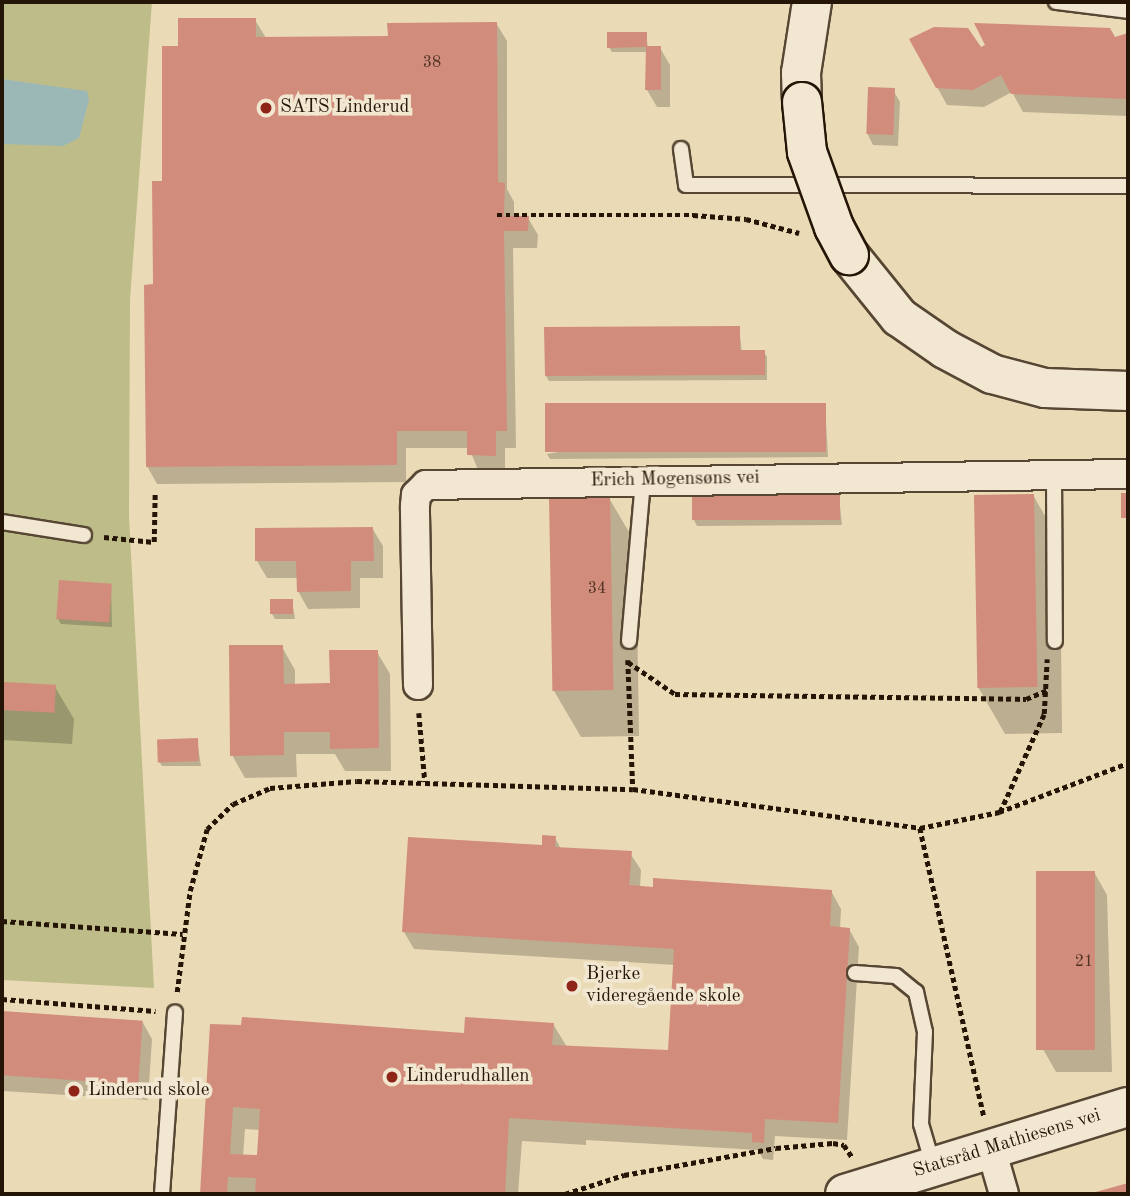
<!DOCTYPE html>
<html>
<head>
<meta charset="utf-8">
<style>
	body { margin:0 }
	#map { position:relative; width:1130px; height:1196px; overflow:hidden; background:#ebdab6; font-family:"Old Standard TT",serif }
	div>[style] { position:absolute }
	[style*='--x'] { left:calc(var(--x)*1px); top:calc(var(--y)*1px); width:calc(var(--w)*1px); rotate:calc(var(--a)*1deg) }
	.green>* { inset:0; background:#bebd89 }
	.water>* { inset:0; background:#9bb8b7 }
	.shadow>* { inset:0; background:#0003 }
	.building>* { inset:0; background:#d28c7c; transform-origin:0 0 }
	.path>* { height:4.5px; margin-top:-2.25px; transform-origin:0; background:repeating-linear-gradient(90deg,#241507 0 5px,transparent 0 8.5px) }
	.roads { filter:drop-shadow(2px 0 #564633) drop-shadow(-2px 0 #564633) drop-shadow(0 2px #564633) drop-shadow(0 -2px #564633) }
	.lane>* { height:14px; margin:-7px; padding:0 7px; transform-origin:7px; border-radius:7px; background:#f2e7d0 }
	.street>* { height:28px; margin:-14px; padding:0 14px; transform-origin:14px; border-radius:14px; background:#f2e7d0 }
	.secondary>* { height:38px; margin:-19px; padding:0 19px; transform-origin:19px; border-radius:19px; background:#f2e7d0 }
	.bridges { filter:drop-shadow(2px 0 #241507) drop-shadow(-2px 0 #241507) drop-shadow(0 2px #241507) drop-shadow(0 -2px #241507) }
	.secondary-bridge>* { height:38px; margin:-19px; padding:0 19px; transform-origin:19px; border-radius:19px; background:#f2e7d0 }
	.dots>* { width:19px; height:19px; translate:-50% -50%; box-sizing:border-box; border:4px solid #f2e7d0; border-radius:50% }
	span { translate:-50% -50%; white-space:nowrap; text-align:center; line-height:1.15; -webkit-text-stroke:7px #f2e7d0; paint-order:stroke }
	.number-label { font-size:16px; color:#503324 }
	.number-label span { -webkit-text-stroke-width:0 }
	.poi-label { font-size:19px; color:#241507 }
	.left { translate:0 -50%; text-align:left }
	.street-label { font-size:19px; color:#241507 }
	.frame { position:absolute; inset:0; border:4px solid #241507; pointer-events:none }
</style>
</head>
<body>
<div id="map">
	<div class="green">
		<i style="clip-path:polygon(2px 2px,152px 2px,130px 300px,129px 516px,154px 988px,2px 980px)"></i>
	</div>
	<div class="water">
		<i style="clip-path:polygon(2px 79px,87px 91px,89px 100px,79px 138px,63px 146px,2px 144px)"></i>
	</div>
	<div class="shadow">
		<i style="clip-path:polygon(255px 20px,266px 38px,390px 38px,496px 23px,507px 41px,507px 189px,514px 202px,514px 218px,528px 218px,538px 235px,537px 248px,513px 248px,516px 448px,505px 448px,505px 473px,479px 472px,469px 448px,406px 448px,406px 482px,157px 484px,147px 466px,155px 286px,180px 48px)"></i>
		<i style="clip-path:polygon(646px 34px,648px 48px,660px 48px,670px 65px,670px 107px,657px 107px,647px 90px,647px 52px,612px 52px,609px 47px)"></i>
		<i style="clip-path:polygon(1128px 36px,1128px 116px,1023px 112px,1012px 92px,984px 107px,947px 105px,937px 87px,980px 50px)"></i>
		<i style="clip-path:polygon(893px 90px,900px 102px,898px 146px,873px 145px,867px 133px)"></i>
		<i style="clip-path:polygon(739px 328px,742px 352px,764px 352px,767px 357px,767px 380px,549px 381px,546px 376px)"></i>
		<i style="clip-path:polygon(825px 404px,828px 457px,550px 459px,547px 454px)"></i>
		<i style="clip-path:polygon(1033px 495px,1060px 542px,1062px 733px,1005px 734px,978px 687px)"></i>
		<i style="clip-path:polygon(839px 496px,842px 525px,697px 526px,694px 520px)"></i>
		<i style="clip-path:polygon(609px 498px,636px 544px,639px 736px,581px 737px,554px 691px)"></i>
		<i style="clip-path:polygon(372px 528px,383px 546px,383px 578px,360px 578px,360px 608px,308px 609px,298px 591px,298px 578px,267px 578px,257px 561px)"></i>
		<i style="clip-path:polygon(111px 586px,112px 627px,61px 624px,58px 619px)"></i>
		<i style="clip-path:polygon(292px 600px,295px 619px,275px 619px,272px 614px)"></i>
		<i style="clip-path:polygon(282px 647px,295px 670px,295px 686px,331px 685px,377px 652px,390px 674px,391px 771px,345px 771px,335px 754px,296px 754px,297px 777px,245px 778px,232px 755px)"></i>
		<i style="clip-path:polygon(2px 684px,55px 687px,74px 719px,72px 744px,2px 740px)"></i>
		<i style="clip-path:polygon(197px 740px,201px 766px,162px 766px,159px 761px)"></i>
		<i style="clip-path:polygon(evenodd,555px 838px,561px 849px,630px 853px,641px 870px,640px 888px,831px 891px,841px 909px,840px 929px,849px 929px,859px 947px,847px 1140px,775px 1136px,773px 1160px,763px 1159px,758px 1150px,586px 1140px,586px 1145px,522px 1141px,518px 1194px,202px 1194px,212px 1025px,465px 1035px,553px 1024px,567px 1047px,669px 1051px,675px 965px,414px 949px,404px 932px,555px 838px,245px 1129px,260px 1130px,258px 1157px,243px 1157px,245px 1129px)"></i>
		<i style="clip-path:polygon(1094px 872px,1107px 895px,1112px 1072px,1056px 1072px,1043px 1049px)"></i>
		<i style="clip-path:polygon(2px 1012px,142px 1021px,152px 1039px,148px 1100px,2px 1091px)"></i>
	</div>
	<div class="building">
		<i style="clip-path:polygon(178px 18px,256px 18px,256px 37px,388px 36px,387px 23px,497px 22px,498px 182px,505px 183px,504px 216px,529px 216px,528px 231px,504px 231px,507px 431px,496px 431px,496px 456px,467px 455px,467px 431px,397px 431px,397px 465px,146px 467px,144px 285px,153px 284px,152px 181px,162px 181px,162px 46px,178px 46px)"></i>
		<i style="clip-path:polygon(974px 23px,1110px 28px,1115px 37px,1128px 33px,1128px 99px,1011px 94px,1001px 75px,973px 90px,936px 88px,909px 39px,934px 27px,968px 28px,981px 47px,985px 45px)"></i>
		<i style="clip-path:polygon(607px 32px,647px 32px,647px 46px,661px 46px,661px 90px,645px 90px,646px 47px,607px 48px)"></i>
		<i style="left:868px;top:87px;width:27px;height:47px;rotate:2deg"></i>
		<i style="clip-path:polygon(740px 326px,740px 350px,765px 350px,765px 375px,545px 376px,544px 327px)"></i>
		<i style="left:826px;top:403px;width:49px;height:281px;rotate:90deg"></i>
		<i style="left:1121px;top:493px;width:7px;height:25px"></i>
		<i style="left:840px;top:494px;width:26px;height:148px;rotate:90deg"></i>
		<i style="left:1034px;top:494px;width:193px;height:60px;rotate:89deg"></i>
		<i style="left:610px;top:496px;width:194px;height:61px;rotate:89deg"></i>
		<i style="clip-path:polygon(373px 527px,374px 561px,351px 561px,351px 591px,297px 592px,296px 561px,255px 561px,255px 528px)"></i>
		<i style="left:59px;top:580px;width:53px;height:39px;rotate:4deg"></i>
		<i style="left:270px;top:599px;width:23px;height:15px"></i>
		<i style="clip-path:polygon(229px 645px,283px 645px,284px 684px,330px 683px,329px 650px,378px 650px,379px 748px,330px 749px,330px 732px,284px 732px,284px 755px,230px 756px)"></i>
		<i style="left:2px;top:682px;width:54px;height:28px;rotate:3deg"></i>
		<i style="left:198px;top:738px;width:23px;height:41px;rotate:88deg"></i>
		<i style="clip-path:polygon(evenodd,542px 835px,556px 836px,555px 847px,632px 851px,629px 885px,653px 887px,653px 878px,832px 890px,830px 926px,850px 928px,838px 1123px,765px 1119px,764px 1143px,752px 1142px,752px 1133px,509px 1118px,505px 1194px,255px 1194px,256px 1178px,228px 1177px,227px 1194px,200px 1194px,210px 1024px,241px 1025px,242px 1017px,464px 1033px,465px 1017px,554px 1023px,552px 1045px,668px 1050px,674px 949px,402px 932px,408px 837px,542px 845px,542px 835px,233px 1107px,260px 1109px,257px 1155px,230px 1154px,233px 1107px)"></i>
		<i style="left:1036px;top:871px;width:59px;height:179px"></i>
		<i style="left:2px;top:1011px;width:141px;height:64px;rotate:4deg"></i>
		<i style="clip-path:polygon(1128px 1183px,1128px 1194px,1092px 1194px,1092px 1193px)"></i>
	</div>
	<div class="path">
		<i style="--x:497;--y:215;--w:196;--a:0"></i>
		<i style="--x:693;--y:215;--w:53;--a:4.3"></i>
		<i style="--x:746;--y:219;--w:55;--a:14.8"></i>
		<i style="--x:104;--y:537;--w:50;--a:5.7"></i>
		<i style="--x:154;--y:542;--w:50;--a:-88.9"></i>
		<i style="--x:628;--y:660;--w:129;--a:87.8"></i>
		<i style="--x:628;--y:662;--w:57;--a:34.2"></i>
		<i style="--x:675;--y:694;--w:351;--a:0.8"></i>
		<i style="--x:1026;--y:699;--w:23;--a:-23"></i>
		<i style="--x:419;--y:713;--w:69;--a:85"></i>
		<i style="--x:1000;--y:812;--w:107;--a:-65.8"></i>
		<i style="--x:1044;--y:714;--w:55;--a:-86.9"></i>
		<i style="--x:920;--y:828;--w:296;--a:77.5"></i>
		<i style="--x:2;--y:921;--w:181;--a:4.1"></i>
		<i style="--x:177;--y:992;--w:102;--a:-82.7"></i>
		<i style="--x:190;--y:891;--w:64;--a:-74.7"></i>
		<i style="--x:207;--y:829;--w:36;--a:-44"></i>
		<i style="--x:233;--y:804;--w:40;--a:-23.4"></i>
		<i style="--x:270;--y:788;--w:87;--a:-4.6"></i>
		<i style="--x:357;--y:781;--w:276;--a:1.7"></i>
		<i style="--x:633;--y:789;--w:290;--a:7.7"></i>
		<i style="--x:920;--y:828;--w:81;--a:-11.4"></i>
		<i style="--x:999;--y:812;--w:138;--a:-20.8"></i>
		<i style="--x:2;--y:999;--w:154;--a:4.5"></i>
		<i style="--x:565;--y:1194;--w:62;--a:-17.9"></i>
		<i style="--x:624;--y:1175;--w:154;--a:-10.1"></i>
		<i style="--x:776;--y:1148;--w:57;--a:-5"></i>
		<i style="--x:833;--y:1143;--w:11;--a:10"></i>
		<i style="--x:844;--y:1145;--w:14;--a:56"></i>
	</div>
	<div class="roads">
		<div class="lane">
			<i style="--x:1056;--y:2;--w:73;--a:7.1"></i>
			<i style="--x:681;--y:149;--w:36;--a:82"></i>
			<i style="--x:686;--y:185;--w:442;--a:0.1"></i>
			<i style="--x:1054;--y:474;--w:167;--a:89.7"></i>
			<i style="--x:2;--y:522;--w:83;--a:9"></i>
			<i style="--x:629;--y:641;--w:162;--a:-85"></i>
			<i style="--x:855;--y:973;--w:41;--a:4.2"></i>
			<i style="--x:896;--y:976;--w:26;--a:39"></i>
			<i style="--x:916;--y:992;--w:41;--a:77.3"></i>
			<i style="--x:925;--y:1032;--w:92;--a:92.5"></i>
			<i style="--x:921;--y:1124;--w:43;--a:73.7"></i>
			<i style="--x:162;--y:1194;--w:182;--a:-85.9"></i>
		</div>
		<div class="street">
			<i style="--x:418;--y:685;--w:179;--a:-91"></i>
			<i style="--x:415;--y:506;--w:11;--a:-85"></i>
			<i style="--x:416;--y:495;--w:14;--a:-45"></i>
			<i style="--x:426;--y:485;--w:702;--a:-0.9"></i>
			<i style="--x:991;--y:1149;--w:47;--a:73.9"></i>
		</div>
		<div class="secondary">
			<i style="--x:802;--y:102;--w:29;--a:-92"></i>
			<i style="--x:801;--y:73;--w:72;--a:-81.2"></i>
			<i style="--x:849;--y:255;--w:80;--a:51.1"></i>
			<i style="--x:899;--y:317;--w:56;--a:34.8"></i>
			<i style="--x:945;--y:349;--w:53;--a:28"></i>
			<i style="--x:992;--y:374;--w:55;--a:14.8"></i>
			<i style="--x:1045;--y:388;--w:83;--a:2.1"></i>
			<i style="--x:845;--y:1194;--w:296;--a:-17.1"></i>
		</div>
	</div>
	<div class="bridges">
		<div class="secondary-bridge">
			<i style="--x:802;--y:102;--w:50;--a:84.3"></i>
			<i style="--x:807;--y:152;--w:80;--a:70.2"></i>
			<i style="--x:834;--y:227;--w:32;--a:62"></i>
		</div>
	</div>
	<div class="dots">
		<i style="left:266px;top:108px;background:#8f2418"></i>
		<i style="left:572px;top:986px;background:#8f2418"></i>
		<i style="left:392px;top:1077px;background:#8f2418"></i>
		<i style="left:74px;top:1091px;background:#8f2418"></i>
	</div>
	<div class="number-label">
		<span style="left:432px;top:63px">38</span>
		<span style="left:597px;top:589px">34</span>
		<span style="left:1084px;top:962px">21</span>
	</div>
	<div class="poi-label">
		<span class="left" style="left:280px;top:108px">SATS Linderud</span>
		<span class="left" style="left:586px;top:986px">Bjerke<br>videregående skole</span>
		<span class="left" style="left:406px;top:1077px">Linderudhallen</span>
		<span class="left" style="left:88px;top:1091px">Linderud skole</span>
	</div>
	<div class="street-label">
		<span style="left:675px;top:480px;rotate:-1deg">Erich Mogensøns vei</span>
		<span style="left:1007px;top:1144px;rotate:-17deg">Statsråd Mathiesens vei</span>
	</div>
	<div class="frame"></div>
</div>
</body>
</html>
